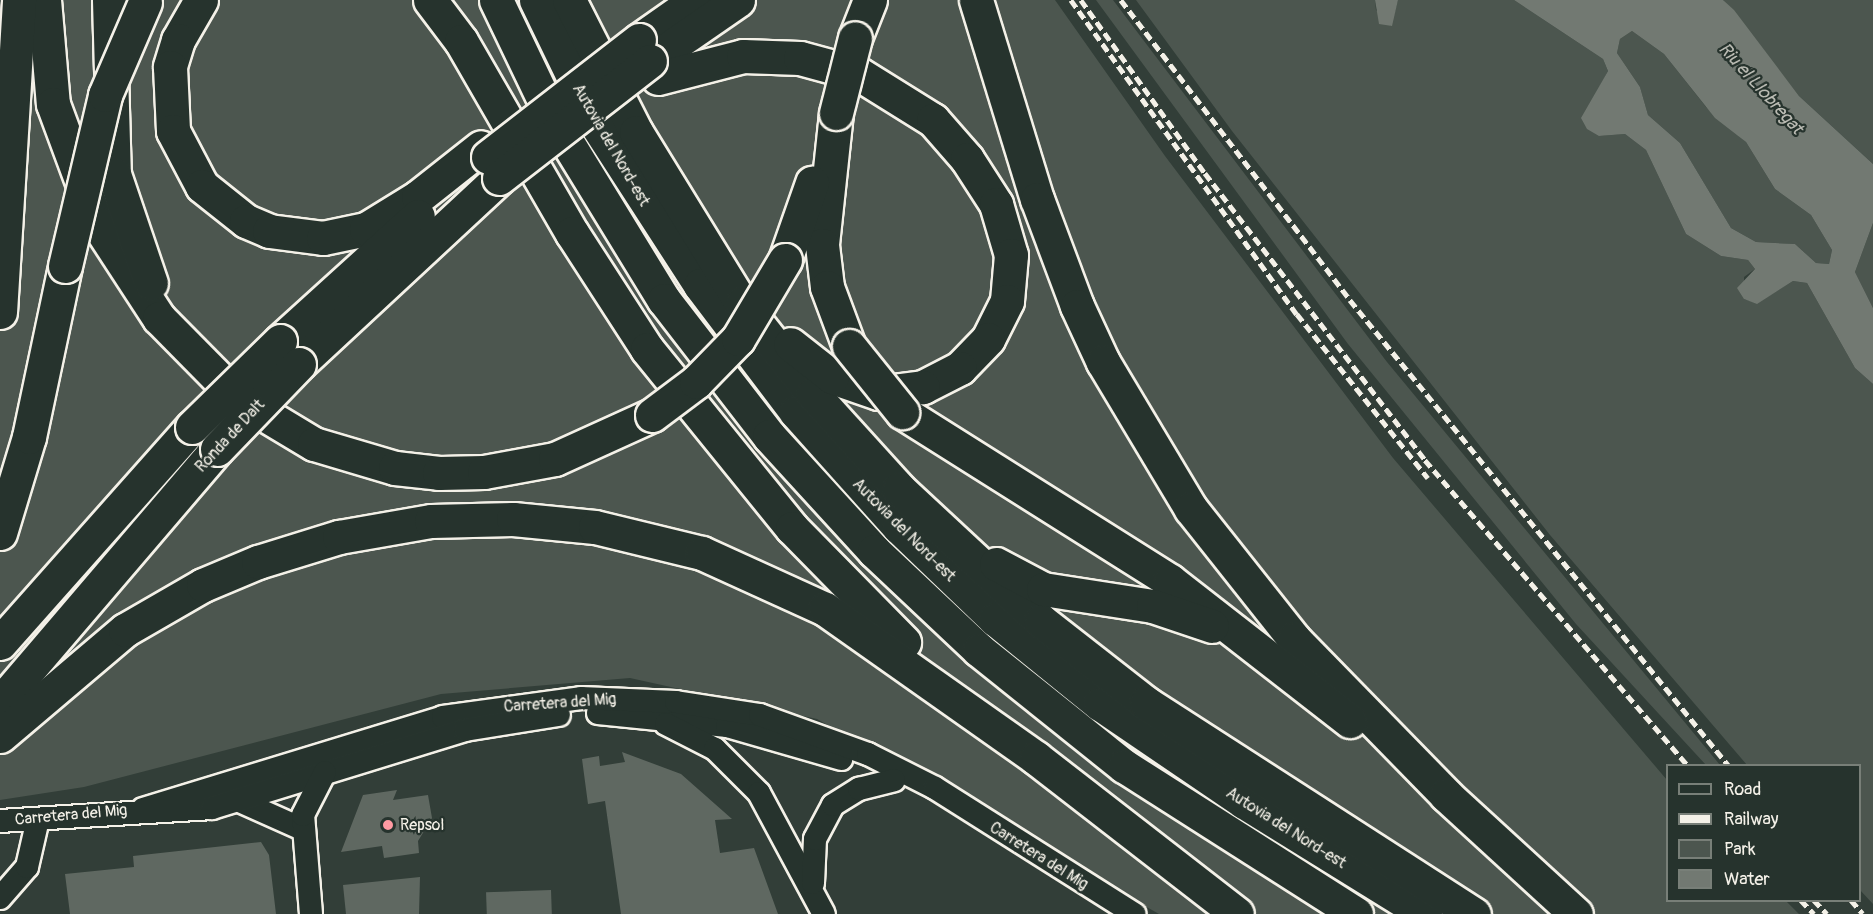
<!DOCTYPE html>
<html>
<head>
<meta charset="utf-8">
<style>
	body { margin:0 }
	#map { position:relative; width:1873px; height:914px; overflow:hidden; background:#323e38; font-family:Pangolin,sans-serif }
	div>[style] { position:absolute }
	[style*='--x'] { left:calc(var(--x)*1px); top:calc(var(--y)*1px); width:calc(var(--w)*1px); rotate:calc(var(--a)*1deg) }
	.green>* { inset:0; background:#4c564f }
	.water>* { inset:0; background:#727972 }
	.building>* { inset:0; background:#5f6861; transform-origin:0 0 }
	.roads { filter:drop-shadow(2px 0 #f4f1e8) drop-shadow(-2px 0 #f4f1e8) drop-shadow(0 2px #f4f1e8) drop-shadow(0 -2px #f4f1e8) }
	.minor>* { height:22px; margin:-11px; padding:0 11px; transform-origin:11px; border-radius:11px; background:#26332d }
	.highway>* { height:33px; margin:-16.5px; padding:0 16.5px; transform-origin:16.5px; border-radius:16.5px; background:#26332d }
	.rail>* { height:4.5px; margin-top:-2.25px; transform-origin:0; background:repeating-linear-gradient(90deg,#f4f1e8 0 9px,transparent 0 13.5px) }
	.bridges { filter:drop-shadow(2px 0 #f4f1e8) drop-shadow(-2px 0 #f4f1e8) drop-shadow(0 2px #f4f1e8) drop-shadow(0 -2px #f4f1e8) }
	.highway-bridge>* { height:33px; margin:-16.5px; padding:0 16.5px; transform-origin:16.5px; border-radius:16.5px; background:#26332d }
	.dots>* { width:16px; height:16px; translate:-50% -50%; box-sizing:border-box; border:3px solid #26332d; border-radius:50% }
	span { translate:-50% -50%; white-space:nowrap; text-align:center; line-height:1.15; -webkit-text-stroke:4.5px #26332d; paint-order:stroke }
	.street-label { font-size:16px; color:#f4f1e8 }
	.poi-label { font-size:16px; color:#f4f1e8 }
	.left { translate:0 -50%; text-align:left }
	.water-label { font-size:18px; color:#babbb3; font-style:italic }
	.legend { position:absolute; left:1666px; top:764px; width:195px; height:138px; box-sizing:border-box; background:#26332d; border:2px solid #787f78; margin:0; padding:8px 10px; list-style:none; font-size:18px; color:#f4f1e8 }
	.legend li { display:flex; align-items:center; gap:12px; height:30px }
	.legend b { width:30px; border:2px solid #787f78 }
</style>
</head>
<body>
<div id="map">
	<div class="green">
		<i style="clip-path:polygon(0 0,1055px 0,1165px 156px,1393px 458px,1667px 780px,1668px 900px,1786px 901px,1799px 914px,1159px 914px,817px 719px,630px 678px,441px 694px,84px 787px,0 800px)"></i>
		<i style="clip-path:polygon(1096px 0,1113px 0,1387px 362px,1720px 765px,1706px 765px,1576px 624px,1348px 344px)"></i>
		<i style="clip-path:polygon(1136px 0,1375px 0,1376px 10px,1391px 26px,1398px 0,1514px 0,1603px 59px,1608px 71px,1595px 95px,1599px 136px,1625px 134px,1646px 150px,1686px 234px,1721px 256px,1748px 260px,1755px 269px,1744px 277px,1744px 299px,1757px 303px,1793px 281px,1807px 283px,1855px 368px,1873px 384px,1873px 904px,1860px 890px,1860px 766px,1747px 765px,1550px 535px,1232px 131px)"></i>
		<i style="clip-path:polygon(1723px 0,1873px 0,1873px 164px,1799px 96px)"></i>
		<i style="clip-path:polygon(1632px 31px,1664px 54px,1706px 107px,1746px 142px,1775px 189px,1811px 215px,1832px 250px,1829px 264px,1816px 263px,1795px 244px,1756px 242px,1731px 228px,1680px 143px,1648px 115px,1640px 87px,1617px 53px,1620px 39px)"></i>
		<i style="clip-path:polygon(1873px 223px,1873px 308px,1855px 272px)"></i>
	</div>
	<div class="water">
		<i style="clip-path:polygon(1375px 0,1398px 0,1392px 26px,1379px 24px)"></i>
		<i style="clip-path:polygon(evenodd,1514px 0,1723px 0,1734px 10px,1799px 96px,1873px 164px,1873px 223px,1855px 272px,1873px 308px,1873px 384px,1855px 368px,1807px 283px,1793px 281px,1757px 304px,1744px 299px,1737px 288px,1755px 269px,1748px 260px,1721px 256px,1686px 234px,1646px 150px,1625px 134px,1599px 136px,1587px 129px,1581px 118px,1608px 71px,1603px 59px,1514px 0,1632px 31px,1664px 54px,1715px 118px,1746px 142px,1775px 189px,1811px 215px,1832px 250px,1829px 264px,1816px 263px,1795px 244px,1756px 242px,1731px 228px,1680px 143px,1648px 115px,1640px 87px,1617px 53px,1620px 39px,1632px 31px)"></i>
	</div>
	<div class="building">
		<i style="clip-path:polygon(622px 752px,681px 774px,732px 819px,715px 820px,720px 853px,754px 848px,778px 914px,621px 914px,605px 801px,588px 804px,582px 759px,599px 756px,600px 766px,625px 762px)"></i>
		<i style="clip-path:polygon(397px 790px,393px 800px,428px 795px,432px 818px,418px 841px,419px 853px,384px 858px,382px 846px,341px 852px,363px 795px)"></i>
		<i style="clip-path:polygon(261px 842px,269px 855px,276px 914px,70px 914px,65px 874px,134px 867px,133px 856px)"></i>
		<i style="clip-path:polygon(420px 877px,419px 914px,346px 914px,343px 885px)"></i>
		<i style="left:551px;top:890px;width:24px;height:65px;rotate:88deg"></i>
	</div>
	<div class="roads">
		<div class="minor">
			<i style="--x:598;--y:713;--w:130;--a:5.8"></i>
			<i style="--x:727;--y:726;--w:119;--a:16.1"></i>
			<i style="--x:666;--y:724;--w:55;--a:27"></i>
			<i style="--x:715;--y:749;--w:62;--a:45"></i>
			<i style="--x:759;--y:793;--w:137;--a:61.8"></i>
			<i style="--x:235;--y:799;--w:73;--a:24.1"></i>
			<i style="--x:143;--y:809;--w:314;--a:-17"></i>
			<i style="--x:443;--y:717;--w:139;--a:-7.8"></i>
			<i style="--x:581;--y:698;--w:95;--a:2.4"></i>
			<i style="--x:676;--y:702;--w:85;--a:8.8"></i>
			<i style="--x:760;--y:715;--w:115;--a:19.9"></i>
			<i style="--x:868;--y:754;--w:75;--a:26.9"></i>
			<i style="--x:935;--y:788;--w:236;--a:32.3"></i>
			<i style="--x:0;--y:821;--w:212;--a:-3.5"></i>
			<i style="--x:212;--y:808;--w:265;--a:-17.1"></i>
			<i style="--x:465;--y:730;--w:95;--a:-9.1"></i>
			<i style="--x:813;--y:883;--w:44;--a:-87.4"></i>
			<i style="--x:815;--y:839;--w:38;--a:-62"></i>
			<i style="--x:833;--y:805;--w:31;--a:-32"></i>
			<i style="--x:859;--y:789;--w:36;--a:-14"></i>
			<i style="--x:0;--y:898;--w:41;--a:-48.9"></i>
			<i style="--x:27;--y:867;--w:49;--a:-77.1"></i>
			<i style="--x:311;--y:914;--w:99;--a:-94.6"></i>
			<i style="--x:303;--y:815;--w:48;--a:-62.9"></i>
		</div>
		<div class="highway">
			<i style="--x:44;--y:0;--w:104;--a:85.1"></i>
			<i style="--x:53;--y:104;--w:127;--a:69.7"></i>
			<i style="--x:97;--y:223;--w:113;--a:56.9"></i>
			<i style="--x:159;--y:318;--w:114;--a:45.4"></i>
			<i style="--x:239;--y:399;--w:87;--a:31"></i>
			<i style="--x:314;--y:444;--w:84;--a:16.5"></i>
			<i style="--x:395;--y:468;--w:44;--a:6.5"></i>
			<i style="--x:439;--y:473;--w:45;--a:-1.3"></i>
			<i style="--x:484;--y:472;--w:72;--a:-10.4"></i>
			<i style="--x:555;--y:459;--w:107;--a:-24.4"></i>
			<i style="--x:109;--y:0;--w:174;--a:88.4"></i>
			<i style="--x:114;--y:174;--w:115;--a:71.3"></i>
			<i style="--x:201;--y:0;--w:46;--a:119.9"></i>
			<i style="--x:178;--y:40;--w:28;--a:107"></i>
			<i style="--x:170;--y:67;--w:64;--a:87.3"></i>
			<i style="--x:173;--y:131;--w:62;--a:62.2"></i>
			<i style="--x:202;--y:186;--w:56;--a:38.5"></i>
			<i style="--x:246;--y:221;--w:25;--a:23"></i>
			<i style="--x:269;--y:231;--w:54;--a:7.4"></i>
			<i style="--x:323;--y:238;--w:44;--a:-11.8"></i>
			<i style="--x:366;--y:229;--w:61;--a:-31.6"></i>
			<i style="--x:418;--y:197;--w:80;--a:-38.4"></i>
			<i style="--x:430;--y:0;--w:51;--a:52.9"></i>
			<i style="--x:461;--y:41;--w:222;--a:60"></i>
			<i style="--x:572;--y:233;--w:138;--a:57.1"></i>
			<i style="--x:647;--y:349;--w:230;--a:51"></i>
			<i style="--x:792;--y:528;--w:160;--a:45.5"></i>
			<i style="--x:496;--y:0;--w:132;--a:64.4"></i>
			<i style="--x:553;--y:119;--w:212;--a:58.5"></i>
			<i style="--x:664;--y:300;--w:172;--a:52.3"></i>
			<i style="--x:769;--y:436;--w:156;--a:47.6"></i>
			<i style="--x:874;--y:551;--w:144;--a:43.3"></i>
			<i style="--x:979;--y:650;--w:186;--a:38.7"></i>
			<i style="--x:1124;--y:766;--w:275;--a:32.5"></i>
			<i style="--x:536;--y:0;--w:138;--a:64.2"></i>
			<i style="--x:596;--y:124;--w:192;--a:57.1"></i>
			<i style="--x:700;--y:285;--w:159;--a:52.9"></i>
			<i style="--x:796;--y:412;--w:154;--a:48.2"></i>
			<i style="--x:899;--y:527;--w:133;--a:43.8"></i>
			<i style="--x:995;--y:619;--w:135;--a:39"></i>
			<i style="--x:1100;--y:704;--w:174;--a:34.2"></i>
			<i style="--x:1244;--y:802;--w:213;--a:31.7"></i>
			<i style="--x:569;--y:0;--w:148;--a:63.1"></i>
			<i style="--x:636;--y:132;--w:202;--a:58.4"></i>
			<i style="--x:742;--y:304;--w:115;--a:51.7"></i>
			<i style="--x:813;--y:394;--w:128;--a:47.8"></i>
			<i style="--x:899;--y:489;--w:194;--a:42.9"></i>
			<i style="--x:1041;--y:621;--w:133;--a:38"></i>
			<i style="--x:1146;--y:703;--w:390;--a:32.8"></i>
			<i style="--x:976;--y:0;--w:208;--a:73"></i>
			<i style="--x:1037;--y:199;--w:114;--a:69.5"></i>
			<i style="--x:1077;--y:306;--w:62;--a:65.1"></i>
			<i style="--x:1103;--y:362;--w:171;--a:59.1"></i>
			<i style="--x:1191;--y:509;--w:166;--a:51.6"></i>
			<i style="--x:1294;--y:639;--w:218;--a:45.7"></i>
			<i style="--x:1446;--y:795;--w:176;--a:42.5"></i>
			<i style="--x:855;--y:38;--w:41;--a:-68.5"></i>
			<i style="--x:639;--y:40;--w:70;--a:-35.1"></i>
			<i style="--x:650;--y:61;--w:107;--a:-34.7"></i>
			<i style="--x:658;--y:78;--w:88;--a:-14.5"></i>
			<i style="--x:743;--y:56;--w:57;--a:2"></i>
			<i style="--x:800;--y:58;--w:61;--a:15.2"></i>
			<i style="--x:859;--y:74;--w:87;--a:31.9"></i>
			<i style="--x:933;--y:120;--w:52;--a:48.9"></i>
			<i style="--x:967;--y:159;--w:54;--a:57.2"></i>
			<i style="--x:996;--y:204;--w:53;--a:73.6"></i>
			<i style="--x:1011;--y:255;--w:46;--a:95"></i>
			<i style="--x:1007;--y:301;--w:42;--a:116.6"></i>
			<i style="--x:988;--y:339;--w:40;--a:134"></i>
			<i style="--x:960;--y:368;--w:42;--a:152.8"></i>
			<i style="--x:923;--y:387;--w:45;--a:172.4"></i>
			<i style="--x:878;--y:393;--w:49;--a:-160.8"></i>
			<i style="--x:832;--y:377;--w:53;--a:-141.8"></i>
			<i style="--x:836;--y:113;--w:133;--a:96.1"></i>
			<i style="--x:822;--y:245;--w:42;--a:83.2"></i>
			<i style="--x:827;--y:287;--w:63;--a:69.6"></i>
			<i style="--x:785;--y:260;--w:82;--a:-70.7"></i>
			<i style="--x:0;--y:312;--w:313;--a:-86.5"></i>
			<i style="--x:280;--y:341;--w:186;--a:-42.2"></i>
			<i style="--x:299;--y:364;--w:273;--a:-42.9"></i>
			<i style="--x:902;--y:412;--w:317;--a:32.2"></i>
			<i style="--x:1170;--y:581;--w:228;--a:37.9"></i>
			<i style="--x:0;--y:533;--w:100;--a:-73.2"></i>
			<i style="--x:29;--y:437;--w:175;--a:-78.1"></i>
			<i style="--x:996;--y:564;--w:53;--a:28"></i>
			<i style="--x:1043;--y:589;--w:111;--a:8.8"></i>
			<i style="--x:1153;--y:606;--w:62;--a:18.7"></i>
			<i style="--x:0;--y:643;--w:289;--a:-48.4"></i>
			<i style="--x:0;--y:703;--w:334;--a:-49.5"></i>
			<i style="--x:0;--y:736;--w:164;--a:-40.3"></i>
			<i style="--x:125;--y:630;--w:90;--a:-30"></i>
			<i style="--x:203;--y:585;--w:60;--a:-22.7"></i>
			<i style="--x:258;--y:562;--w:85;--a:-17.2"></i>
			<i style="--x:339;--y:537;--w:93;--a:-9.9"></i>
			<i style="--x:431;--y:521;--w:82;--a:-1.4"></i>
			<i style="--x:513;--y:519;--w:82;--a:5.6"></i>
			<i style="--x:595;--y:527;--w:110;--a:13.7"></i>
			<i style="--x:702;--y:553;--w:135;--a:24.5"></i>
			<i style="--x:825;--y:609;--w:258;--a:35.2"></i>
			<i style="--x:1036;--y:758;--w:254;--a:37.8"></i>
		</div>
	</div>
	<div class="rail">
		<i style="--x:1071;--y:0;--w:387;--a:54.3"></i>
		<i style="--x:1297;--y:314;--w:210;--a:51.4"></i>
		<i style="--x:1081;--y:0;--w:213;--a:54.4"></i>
		<i style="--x:1205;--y:173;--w:362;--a:52.5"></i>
		<i style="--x:1425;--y:460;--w:403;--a:49.3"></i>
		<i style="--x:1121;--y:0;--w:377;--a:52.6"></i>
		<i style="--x:1350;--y:300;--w:601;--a:50.88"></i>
		<i style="--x:1801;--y:900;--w:19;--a:47"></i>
		<i style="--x:1814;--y:900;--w:19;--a:47"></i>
		<i style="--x:1851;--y:900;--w:18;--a:49"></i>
	</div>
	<div class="bridges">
		<div class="highway-bridge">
			<i style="--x:836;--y:113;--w:77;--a:-75.8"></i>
			<i style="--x:488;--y:157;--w:191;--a:-37.8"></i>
			<i style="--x:499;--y:178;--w:191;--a:-37.8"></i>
			<i style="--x:65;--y:266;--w:176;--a:-76.8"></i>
			<i style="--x:105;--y:95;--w:101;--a:-66.7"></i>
			<i style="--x:849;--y:346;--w:85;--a:51.2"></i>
			<i style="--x:652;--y:415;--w:55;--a:-36.9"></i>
			<i style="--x:696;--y:382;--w:60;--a:-45.7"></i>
			<i style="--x:738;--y:339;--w:92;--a:-59.3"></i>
			<i style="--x:192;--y:427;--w:123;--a:-44.3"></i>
			<i style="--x:217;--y:449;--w:118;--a:-46"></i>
		</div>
	</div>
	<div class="dots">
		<i style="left:388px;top:825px;background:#ff9aa2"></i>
	</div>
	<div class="street-label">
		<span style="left:611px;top:145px;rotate:60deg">Autovia del Nord-est</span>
		<span style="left:230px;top:436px;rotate:-47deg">Ronda de Dalt</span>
		<span style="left:904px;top:530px;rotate:45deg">Autovia del Nord-est</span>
		<span style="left:560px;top:703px;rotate:-4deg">Carretera del Mig</span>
		<span style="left:71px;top:815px;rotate:-5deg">Carretera del Mig</span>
		<span style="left:1286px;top:828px;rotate:32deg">Autovia del Nord-est</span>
		<span style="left:1039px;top:856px;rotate:32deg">Carretera del Mig</span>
	</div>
	<div class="poi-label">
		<span class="left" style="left:400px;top:825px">Repsol</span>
	</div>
	<div class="water-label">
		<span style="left:1760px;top:89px;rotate:48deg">Riu el Llobregat</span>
	</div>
	<ul class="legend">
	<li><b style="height:8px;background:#26332d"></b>Road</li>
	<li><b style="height:8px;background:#f4f1e8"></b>Railway</li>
	<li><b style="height:16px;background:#4c564f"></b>Park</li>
	<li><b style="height:16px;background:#727972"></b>Water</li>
	</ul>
</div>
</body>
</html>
